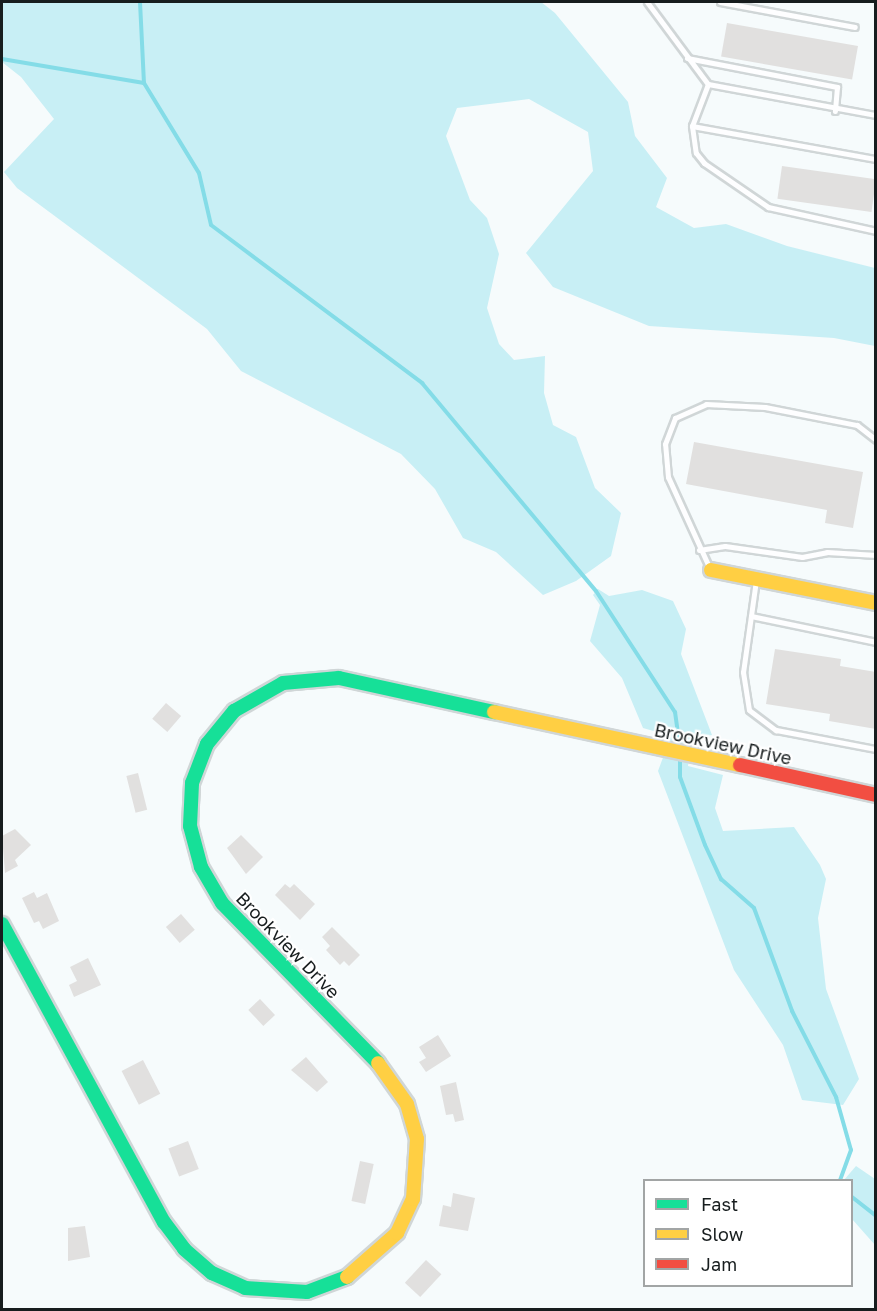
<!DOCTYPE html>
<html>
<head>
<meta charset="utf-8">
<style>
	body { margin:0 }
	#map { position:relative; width:877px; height:1311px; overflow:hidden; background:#f6fbfc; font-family:"Golos Text",sans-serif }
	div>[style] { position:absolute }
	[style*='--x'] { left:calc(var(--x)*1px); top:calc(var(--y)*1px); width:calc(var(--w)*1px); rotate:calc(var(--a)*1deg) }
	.green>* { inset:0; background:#c8eff5 }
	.stream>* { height:4px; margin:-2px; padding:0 2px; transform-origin:2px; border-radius:2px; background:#84dce7 }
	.building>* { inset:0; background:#e1e0df; transform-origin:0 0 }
	.roads { filter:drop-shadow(2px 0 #d0d6d7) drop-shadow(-2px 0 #d0d6d7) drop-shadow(0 2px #d0d6d7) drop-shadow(0 -2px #d0d6d7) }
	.lane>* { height:5px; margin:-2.5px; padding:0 2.5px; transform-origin:2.5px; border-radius:2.5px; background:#fefeff }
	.fast>* { height:14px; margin:-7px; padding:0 7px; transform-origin:7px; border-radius:7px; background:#16e098 }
	.slow>* { height:14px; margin:-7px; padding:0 7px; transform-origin:7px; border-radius:7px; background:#ffcf43 }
	.jam>* { height:14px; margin:-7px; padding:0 7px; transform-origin:7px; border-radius:7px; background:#f24e42 }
	span { translate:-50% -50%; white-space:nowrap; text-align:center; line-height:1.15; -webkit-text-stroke:4.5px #fff; paint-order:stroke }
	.street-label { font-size:18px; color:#171d1e }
	.frame { position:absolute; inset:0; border:3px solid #171d1e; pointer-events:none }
	.legend { position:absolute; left:643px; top:1179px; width:210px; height:108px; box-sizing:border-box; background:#fff; border:2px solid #a2a5a5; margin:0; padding:8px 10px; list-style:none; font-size:18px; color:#171d1e }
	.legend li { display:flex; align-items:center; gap:12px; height:30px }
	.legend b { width:30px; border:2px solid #a2a5a5 }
</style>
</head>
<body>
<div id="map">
	<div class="green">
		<i style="clip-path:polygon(2px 2px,541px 2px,555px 13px,628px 102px,635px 136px,667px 178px,656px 207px,694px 228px,726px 224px,787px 246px,875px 268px,875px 346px,834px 338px,649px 326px,553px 287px,526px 253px,593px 171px,588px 132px,529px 99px,457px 108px,446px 136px,470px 200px,487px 218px,499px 254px,487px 308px,499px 344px,514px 360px,545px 356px,544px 393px,553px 425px,576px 437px,595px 488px,621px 513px,611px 556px,576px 581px,543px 595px,496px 552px,463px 538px,435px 489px,401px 454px,241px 371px,207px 329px,17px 188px,4px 172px,54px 119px,21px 77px,2px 62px)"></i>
		<i style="clip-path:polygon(598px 589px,609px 596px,642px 590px,673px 601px,686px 629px,681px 654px,712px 735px,692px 738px,688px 766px,723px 775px,715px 808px,723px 831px,794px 827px,820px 865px,826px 879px,818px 918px,826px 989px,859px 1079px,843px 1105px,802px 1100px,783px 1045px,734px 970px,658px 771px,671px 736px,643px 728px,622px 678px,590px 641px,600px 605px,593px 595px)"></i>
		<i style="clip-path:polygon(856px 1166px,875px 1179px,875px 1245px,852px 1219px,852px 1180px,844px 1180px)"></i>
	</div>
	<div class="stream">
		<i style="--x:140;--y:2;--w:81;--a:87.2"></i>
		<i style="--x:144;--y:83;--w:105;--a:58.6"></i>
		<i style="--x:199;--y:173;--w:53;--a:77"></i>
		<i style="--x:211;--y:225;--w:264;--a:36.8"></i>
		<i style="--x:422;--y:383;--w:271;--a:50.1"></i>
		<i style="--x:596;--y:591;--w:145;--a:56.9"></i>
		<i style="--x:675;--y:712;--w:35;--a:82"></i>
		<i style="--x:2;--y:59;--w:144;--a:9.6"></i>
		<i style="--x:680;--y:755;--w:22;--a:90"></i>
		<i style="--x:680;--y:777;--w:72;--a:69.8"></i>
		<i style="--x:705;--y:845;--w:38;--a:65"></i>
		<i style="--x:721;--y:879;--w:44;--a:41.3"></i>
		<i style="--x:754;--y:908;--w:110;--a:69.7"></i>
		<i style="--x:792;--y:1011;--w:97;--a:62.9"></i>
		<i style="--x:836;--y:1097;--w:55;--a:74.2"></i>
		<i style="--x:851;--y:1150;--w:32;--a:110"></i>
		<i style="--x:852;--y:1197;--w:31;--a:38"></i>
	</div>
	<div class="building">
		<i style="left:727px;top:23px;width:133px;height:34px;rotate:10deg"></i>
		<i style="left:782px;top:166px;width:95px;height:33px;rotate:8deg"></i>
		<i style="clip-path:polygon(694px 442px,863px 472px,853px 528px,825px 523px,827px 510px,686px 484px)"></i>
		<i style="clip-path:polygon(775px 649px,841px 659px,840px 666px,876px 672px,876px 729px,829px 721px,830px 714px,766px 704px)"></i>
		<i style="left:166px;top:703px;width:20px;height:21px;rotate:41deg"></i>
		<i style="left:138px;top:773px;width:38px;height:12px;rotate:76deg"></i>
		<i style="clip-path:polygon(15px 829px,31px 845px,15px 860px,18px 866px,5px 873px,2px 836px)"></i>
		<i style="clip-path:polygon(241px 835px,263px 857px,246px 874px,227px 848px)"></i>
		<i style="clip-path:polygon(285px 884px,290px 888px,294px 884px,315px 904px,300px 920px,275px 895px)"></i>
		<i style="clip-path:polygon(34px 892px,37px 898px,47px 893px,59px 921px,43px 929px,39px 921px,34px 923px,22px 898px)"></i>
		<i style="left:181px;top:914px;width:21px;height:20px;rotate:49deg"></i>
		<i style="clip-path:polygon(332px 927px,360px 955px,349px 966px,344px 961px,340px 965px,326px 950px,330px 946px,322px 937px)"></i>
		<i style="clip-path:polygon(88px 958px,101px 985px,74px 997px,69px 985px,77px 981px,70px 967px)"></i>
		<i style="left:260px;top:999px;width:22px;height:16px;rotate:47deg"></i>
		<i style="clip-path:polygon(438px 1035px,451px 1056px,426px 1072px,419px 1062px,426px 1058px,419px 1047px)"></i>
		<i style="clip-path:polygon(306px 1057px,328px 1082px,317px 1092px,291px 1070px)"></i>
		<i style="left:143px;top:1060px;width:38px;height:24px;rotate:63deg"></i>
		<i style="clip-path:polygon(456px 1082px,464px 1120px,455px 1122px,453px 1114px,446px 1115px,440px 1086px)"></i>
		<i style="left:188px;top:1141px;width:30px;height:21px;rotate:69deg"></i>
		<i style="left:360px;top:1161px;width:14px;height:41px;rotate:12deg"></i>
		<i style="clip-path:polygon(453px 1193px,475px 1198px,468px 1231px,439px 1226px,443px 1205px,451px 1207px)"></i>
		<i style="clip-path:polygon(85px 1226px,90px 1257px,68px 1261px,68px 1228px)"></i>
		<i style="left:426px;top:1260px;width:21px;height:31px;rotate:43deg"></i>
	</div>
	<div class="roads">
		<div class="lane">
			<i style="--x:647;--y:2;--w:102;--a:53.4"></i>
			<i style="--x:708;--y:84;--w:171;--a:10.5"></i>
			<i style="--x:720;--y:2;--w:137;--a:10.5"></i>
			<i style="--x:687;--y:58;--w:153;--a:10.9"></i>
			<i style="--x:837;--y:87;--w:24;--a:95"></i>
			<i style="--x:708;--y:84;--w:45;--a:110.9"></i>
			<i style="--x:692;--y:126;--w:27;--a:82"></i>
			<i style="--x:696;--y:153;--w:13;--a:51"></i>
			<i style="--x:704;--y:163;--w:78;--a:34.5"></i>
			<i style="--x:768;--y:207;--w:111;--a:12.5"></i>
			<i style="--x:692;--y:126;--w:187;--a:10.2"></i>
			<i style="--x:699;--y:550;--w:26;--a:-9"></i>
			<i style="--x:725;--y:546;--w:78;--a:8.1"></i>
			<i style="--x:802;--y:557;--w:25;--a:-11"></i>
			<i style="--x:827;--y:552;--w:49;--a:3.5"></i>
			<i style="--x:710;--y:569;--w:101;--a:-114.5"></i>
			<i style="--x:668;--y:477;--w:33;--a:-95"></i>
			<i style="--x:665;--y:444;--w:28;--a:-69"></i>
			<i style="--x:675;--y:418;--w:34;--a:-24"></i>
			<i style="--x:706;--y:404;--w:59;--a:2.9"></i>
			<i style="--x:765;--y:407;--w:94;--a:11.1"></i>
			<i style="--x:857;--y:425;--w:24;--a:38"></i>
			<i style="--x:756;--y:580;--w:93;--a:98"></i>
			<i style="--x:743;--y:672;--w:38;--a:81"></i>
			<i style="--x:749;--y:710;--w:34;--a:37"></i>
			<i style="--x:776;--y:730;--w:102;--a:10.8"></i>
			<i style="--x:751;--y:616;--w:128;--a:11.7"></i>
		</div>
		<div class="fast">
			<i style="--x:2;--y:924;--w:339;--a:61.5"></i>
			<i style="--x:164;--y:1222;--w:34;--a:53"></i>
			<i style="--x:184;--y:1249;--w:37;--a:41"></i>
			<i style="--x:212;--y:1273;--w:36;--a:24"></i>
			<i style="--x:245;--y:1288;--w:62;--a:3.7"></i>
			<i style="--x:307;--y:1292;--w:43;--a:-20.6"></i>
			<i style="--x:378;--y:1063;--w:223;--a:-134.3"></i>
			<i style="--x:222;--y:903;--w:42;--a:-120.3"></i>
			<i style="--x:201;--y:867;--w:42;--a:-105"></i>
			<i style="--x:190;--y:826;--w:43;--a:-87.3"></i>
			<i style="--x:192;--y:783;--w:42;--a:-69"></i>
			<i style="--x:207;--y:744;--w:43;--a:-50.7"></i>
			<i style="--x:234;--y:711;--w:56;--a:-29.7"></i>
			<i style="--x:283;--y:683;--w:56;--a:-5.1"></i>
			<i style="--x:339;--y:678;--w:159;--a:12.4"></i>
		</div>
		<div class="slow">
			<i style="--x:711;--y:570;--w:168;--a:11.3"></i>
			<i style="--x:494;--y:712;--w:252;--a:12.2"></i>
			<i style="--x:347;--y:1277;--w:67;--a:-41.3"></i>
			<i style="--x:397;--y:1233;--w:38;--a:-65"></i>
			<i style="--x:413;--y:1199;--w:60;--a:-86.2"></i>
			<i style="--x:417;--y:1139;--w:36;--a:-106"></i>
			<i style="--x:407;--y:1104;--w:50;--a:-125.3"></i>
		</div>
		<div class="jam">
			<i style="--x:740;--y:765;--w:139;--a:12.4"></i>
		</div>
	</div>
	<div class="street-label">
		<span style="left:723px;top:744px;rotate:12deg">Brookview Drive</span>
		<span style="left:288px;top:945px;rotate:46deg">Brookview Drive</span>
	</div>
	<div class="frame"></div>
	<ul class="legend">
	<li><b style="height:8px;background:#16e098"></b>Fast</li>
	<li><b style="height:8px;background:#ffcf43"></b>Slow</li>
	<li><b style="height:8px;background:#f24e42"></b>Jam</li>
	</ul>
</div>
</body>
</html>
